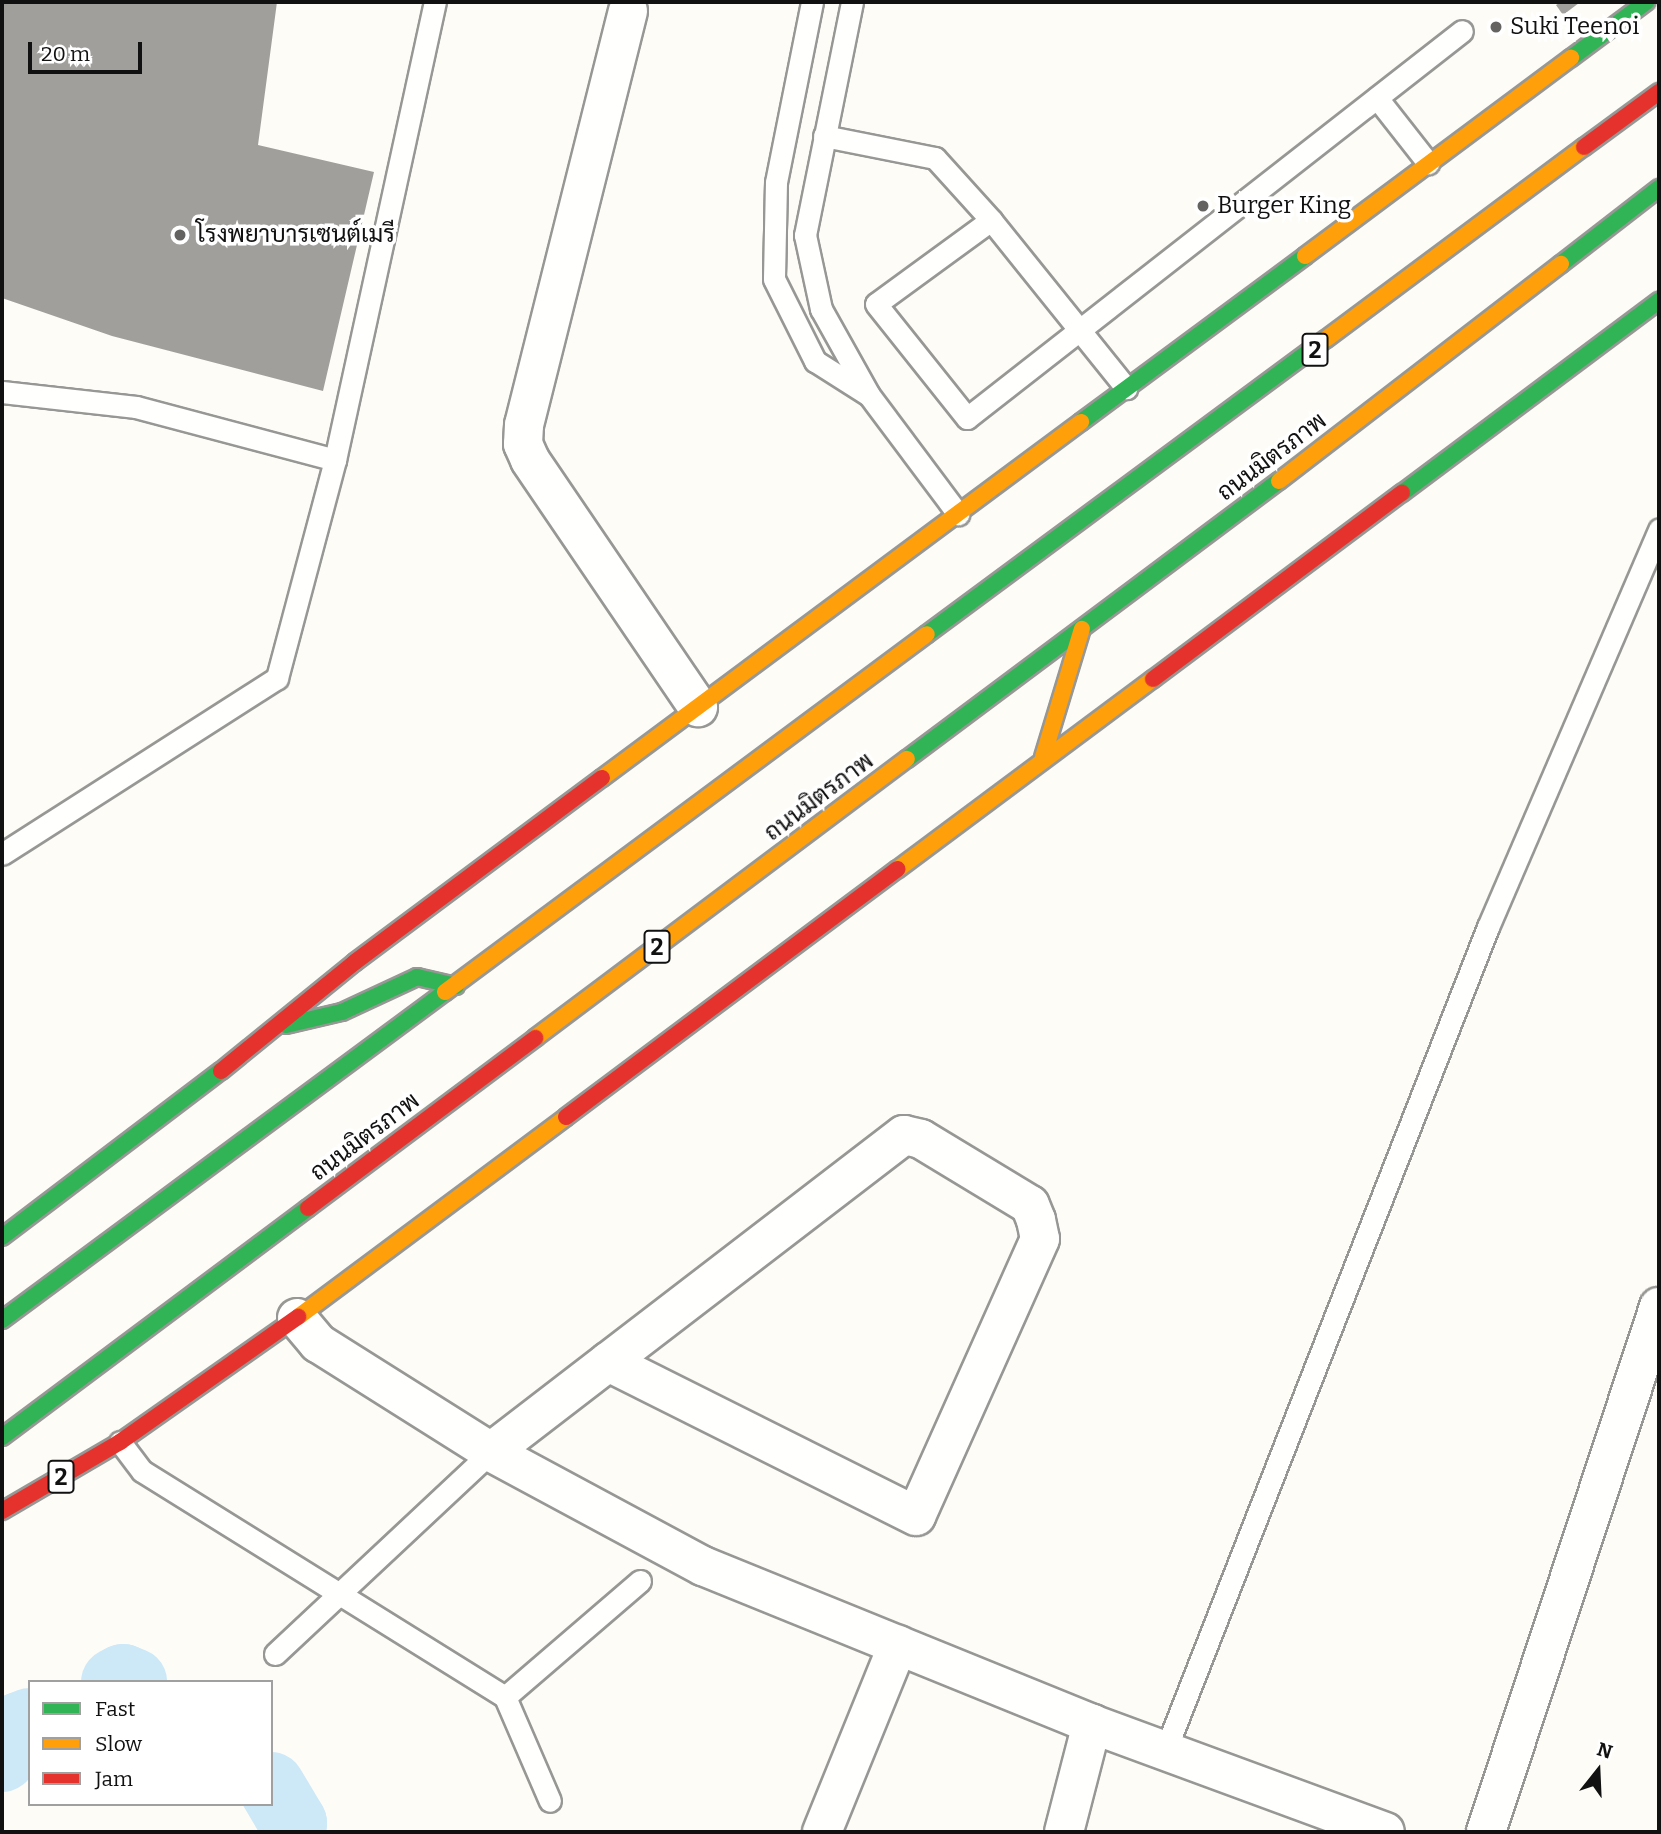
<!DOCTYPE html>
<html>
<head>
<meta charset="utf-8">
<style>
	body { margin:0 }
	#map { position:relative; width:1661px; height:1834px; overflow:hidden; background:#fdfcf7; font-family:Bitter,Sarabun,serif }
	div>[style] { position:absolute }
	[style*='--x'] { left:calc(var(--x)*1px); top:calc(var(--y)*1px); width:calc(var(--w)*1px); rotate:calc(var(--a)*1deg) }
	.river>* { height:68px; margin:-34px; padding:0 34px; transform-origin:34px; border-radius:34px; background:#cde8f7 }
	.building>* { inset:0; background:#a19f9c }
	.roads { filter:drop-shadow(2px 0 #979795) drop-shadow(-2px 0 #979795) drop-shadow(0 2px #979795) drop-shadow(0 -2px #979795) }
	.lane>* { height:21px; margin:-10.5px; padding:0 10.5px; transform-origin:10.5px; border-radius:10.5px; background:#fffffe }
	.street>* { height:38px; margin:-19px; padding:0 19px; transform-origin:19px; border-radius:19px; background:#fffffe }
	.fast>* { height:16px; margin:-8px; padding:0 8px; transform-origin:8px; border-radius:8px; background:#30b455 }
	.slow>* { height:16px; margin:-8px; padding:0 8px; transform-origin:8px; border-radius:8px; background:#ff9f0a }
	.jam>* { height:16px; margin:-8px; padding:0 8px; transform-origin:8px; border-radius:8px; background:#e5322d }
	.dots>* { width:19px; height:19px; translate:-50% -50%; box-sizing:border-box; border:4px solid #fff; border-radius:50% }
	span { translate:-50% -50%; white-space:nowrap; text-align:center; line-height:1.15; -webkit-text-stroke:7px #fff; paint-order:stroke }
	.shield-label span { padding:2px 5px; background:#fff; border:2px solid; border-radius:5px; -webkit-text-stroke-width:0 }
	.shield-label { font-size:23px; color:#111; font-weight:700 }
	.poi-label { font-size:24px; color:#111 }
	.left { translate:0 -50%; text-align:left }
	.street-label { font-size:24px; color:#111 }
	.frame { position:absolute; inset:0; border:4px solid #111; pointer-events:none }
	.legend { position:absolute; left:28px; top:1680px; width:245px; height:126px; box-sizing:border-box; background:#fff; border:2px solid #a0a0a0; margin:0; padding:9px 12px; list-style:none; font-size:21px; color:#111 }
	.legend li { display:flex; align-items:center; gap:14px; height:35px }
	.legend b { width:35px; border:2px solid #a0a0a0 }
	.north { position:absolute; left:1563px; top:1736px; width:70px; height:70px; -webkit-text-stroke:5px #fff; paint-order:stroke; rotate:18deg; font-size:19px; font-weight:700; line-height:28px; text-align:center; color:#111 }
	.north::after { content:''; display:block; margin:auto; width:24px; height:32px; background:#111; clip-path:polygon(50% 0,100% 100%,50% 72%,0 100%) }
	.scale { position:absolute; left:28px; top:42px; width:114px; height:32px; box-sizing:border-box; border:4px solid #111; border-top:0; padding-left:9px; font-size:21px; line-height:24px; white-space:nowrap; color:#111; -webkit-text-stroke:5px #fff; paint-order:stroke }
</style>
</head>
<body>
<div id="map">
	<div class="river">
		<i style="--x:115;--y:1682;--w:9;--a:-27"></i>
		<i style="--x:123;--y:1678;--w:11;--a:22"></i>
		<i style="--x:2;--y:1758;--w:37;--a:-61"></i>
		<i style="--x:20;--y:1726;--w:11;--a:-22"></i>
		<i style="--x:271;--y:1786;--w:43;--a:59.3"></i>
		<i style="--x:293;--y:1823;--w:9;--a:96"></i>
	</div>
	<div class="building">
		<i style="clip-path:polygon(2px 2px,277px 2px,258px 145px,374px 172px,323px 391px,112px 336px,2px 298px)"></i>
		<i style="clip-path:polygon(1561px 2px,1578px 2px,1579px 3px,1563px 15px,1556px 5px)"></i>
	</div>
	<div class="roads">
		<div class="lane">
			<i style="--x:812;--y:2;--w:184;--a:101.3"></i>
			<i style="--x:776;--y:182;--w:97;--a:91.2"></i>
			<i style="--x:774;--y:279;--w:92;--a:63.4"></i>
			<i style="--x:815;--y:361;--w:62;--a:32.4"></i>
			<i style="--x:852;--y:2;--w:238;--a:101.4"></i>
			<i style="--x:805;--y:235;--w:76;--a:77.8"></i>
			<i style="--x:821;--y:309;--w:98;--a:60.8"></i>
			<i style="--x:869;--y:395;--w:149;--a:53.2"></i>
			<i style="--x:1377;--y:98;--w:83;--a:51.9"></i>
			<i style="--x:824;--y:136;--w:113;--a:11.2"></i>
			<i style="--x:935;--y:158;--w:84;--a:47.9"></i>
			<i style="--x:991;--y:220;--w:216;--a:51.2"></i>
			<i style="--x:991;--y:220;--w:142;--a:143.9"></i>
			<i style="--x:876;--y:304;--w:146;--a:51.4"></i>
			<i style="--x:967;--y:418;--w:628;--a:-38.02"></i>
			<i style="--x:2;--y:392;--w:135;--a:6.4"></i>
			<i style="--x:136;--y:407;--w:206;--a:14.9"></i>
			<i style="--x:335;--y:460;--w:226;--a:104.9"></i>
			<i style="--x:277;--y:678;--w:326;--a:147.4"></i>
			<i style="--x:335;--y:460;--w:469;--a:-77.7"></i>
			<i style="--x:120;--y:1442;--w:36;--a:53"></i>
			<i style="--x:142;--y:1471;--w:428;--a:31.9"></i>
			<i style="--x:505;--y:1697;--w:113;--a:66.6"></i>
			<i style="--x:275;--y:1654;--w:296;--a:-43.1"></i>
			<i style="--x:505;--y:1697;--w:178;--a:-40.7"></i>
			<i style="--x:1165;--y:1751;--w:885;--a:-68.6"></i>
			<i style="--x:1488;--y:927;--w:433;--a:-66.7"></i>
		</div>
		<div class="street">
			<i style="--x:628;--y:11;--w:427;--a:104.1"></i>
			<i style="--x:524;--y:425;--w:19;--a:93"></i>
			<i style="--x:523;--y:444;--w:17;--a:66"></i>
			<i style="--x:530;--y:460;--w:299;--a:55.8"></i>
			<i style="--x:297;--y:1318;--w:33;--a:50"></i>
			<i style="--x:318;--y:1343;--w:204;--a:32.2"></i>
			<i style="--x:491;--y:1452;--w:241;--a:28.3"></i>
			<i style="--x:703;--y:1566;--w:420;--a:22.1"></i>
			<i style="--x:1092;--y:1724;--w:312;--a:20.2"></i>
			<i style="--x:491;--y:1452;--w:148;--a:-37.6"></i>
			<i style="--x:608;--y:1362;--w:373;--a:-37.5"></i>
			<i style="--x:904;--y:1135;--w:17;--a:13"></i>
			<i style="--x:921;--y:1139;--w:127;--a:31.2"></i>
			<i style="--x:1030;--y:1205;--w:16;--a:68"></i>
			<i style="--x:1036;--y:1220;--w:19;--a:78"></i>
			<i style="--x:1040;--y:1239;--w:303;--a:114.1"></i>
			<i style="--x:916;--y:1516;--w:344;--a:-153.4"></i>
			<i style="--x:822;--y:1832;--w:202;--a:-67.9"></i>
			<i style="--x:1064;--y:1832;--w:112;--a:-75.5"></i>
			<i style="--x:1486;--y:1832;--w:553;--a:-71.76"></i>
		</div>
		<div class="fast">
			<i style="--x:1571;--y:58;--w:94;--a:-36.7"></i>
			<i style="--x:1561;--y:264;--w:124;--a:-37.8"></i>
			<i style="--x:1081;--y:422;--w:279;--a:-36.5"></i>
			<i style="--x:1402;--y:493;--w:321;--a:-36.8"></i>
			<i style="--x:927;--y:634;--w:496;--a:-36.5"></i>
			<i style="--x:907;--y:759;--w:464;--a:-36.8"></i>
			<i style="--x:286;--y:1025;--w:57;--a:-13.1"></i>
			<i style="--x:342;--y:1012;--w:83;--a:-25"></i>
			<i style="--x:417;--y:977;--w:40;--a:13"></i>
			<i style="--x:2;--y:1237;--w:275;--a:-37.2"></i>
			<i style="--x:2;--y:1320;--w:551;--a:-36.52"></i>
			<i style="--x:2;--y:1437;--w:382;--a:-36.8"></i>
		</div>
		<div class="slow">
			<i style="--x:1305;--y:256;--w:332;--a:-36.7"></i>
			<i style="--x:1326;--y:339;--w:322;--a:-36.7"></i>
			<i style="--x:1279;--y:481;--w:356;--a:-37.6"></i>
			<i style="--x:1043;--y:757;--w:134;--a:-73.1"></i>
			<i style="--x:602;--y:778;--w:597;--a:-36.62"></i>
			<i style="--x:898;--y:869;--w:318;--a:-36.7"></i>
			<i style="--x:445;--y:992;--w:600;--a:-36.6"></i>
			<i style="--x:535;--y:1038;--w:465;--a:-36.9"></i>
			<i style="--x:298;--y:1317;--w:334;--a:-36.7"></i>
		</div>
		<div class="jam">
			<i style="--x:1584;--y:147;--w:93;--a:-36.3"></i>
			<i style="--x:1153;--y:679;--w:311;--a:-36.8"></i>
			<i style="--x:221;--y:1071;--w:173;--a:-39.1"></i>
			<i style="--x:355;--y:962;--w:308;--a:-36.7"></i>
			<i style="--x:566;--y:1117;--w:414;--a:-36.8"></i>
			<i style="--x:308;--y:1208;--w:284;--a:-36.8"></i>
			<i style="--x:2;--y:1511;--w:137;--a:-30.3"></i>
			<i style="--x:120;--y:1442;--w:218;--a:-35.1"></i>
		</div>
	</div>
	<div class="dots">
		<i style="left:1496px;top:27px;background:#646362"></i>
		<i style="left:1203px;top:206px;background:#646362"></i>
		<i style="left:180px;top:235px;background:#646362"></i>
	</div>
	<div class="shield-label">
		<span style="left:1315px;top:350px">2</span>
		<span style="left:657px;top:947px">2</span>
		<span style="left:61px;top:1477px">2</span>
	</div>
	<div class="poi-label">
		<span class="left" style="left:1510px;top:27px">Suki Teenoi</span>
		<span class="left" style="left:1217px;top:206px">Burger King</span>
		<span class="left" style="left:196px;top:235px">โรงพยาบารเซนต์เมรี</span>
	</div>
	<div class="street-label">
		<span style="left:1272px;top:457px;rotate:-37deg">ถนนมิตรภาพ</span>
		<span style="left:819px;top:797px;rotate:-37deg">ถนนมิตรภาพ</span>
		<span style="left:365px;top:1137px;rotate:-37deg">ถนนมิตรภาพ</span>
	</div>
	<div class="frame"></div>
	<ul class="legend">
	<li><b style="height:9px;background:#30b455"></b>Fast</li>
	<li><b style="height:9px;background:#ff9f0a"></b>Slow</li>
	<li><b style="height:9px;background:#e5322d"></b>Jam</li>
	</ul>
	<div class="north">N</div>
	<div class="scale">20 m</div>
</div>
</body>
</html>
